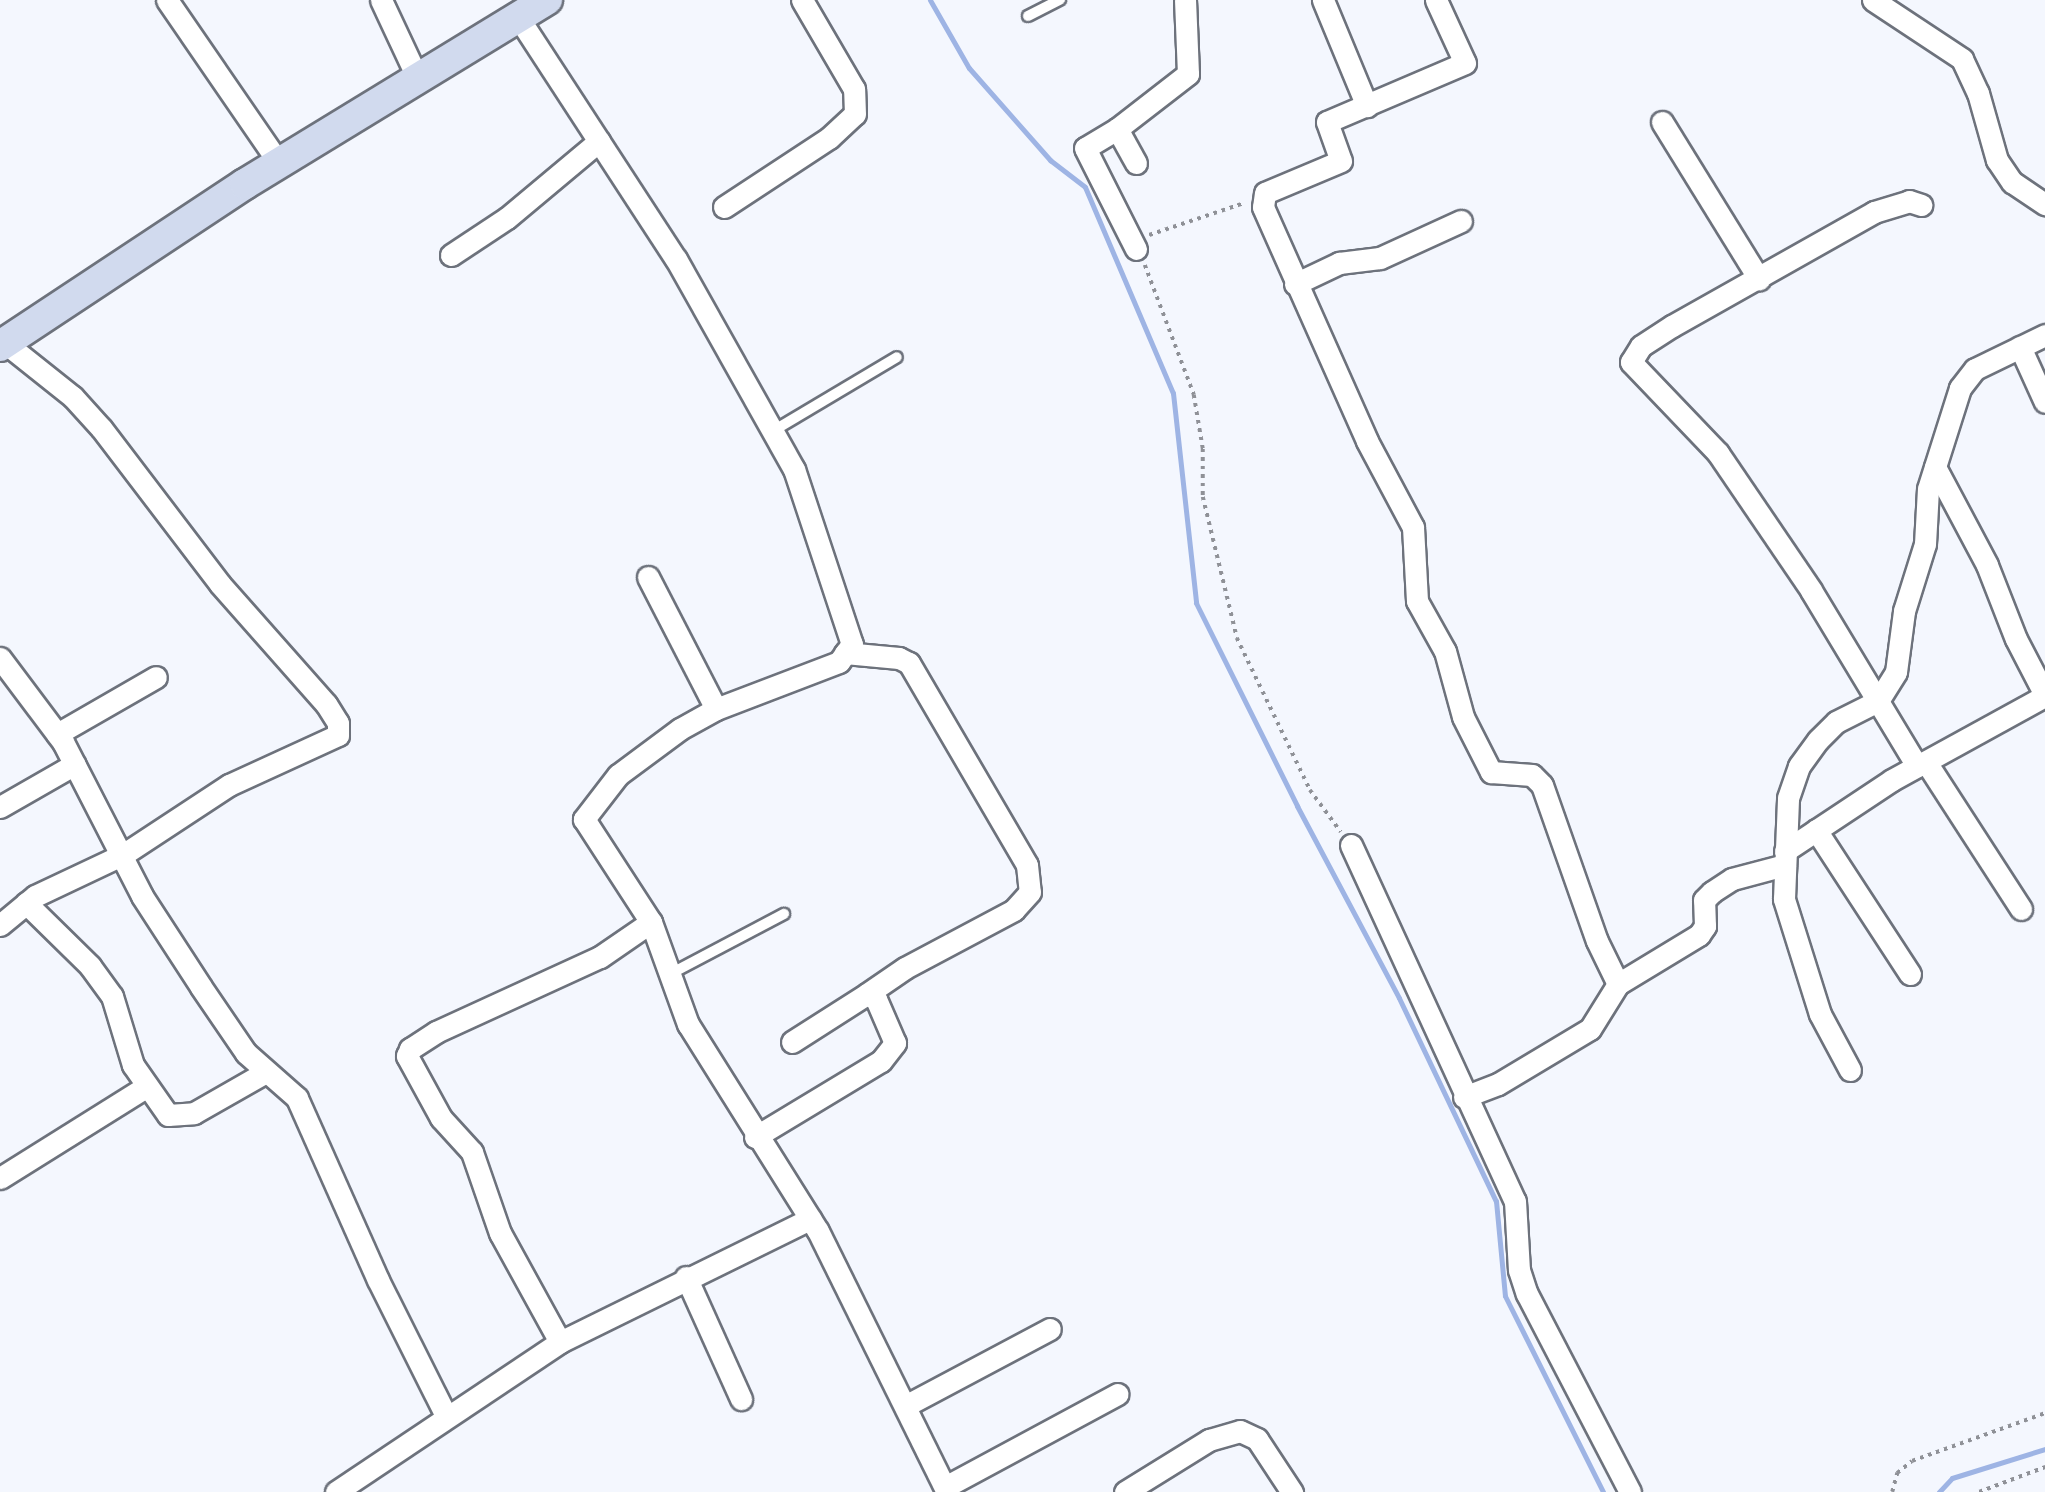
<!DOCTYPE html>
<html>
<head>
<meta charset="utf-8">
<style>
	body { margin:0 }
	#map { position:relative; width:2045px; height:1492px; overflow:hidden; background:#f4f7fe; font-family:"Source Serif 4",serif }
	div>[style] { position:absolute }
	[style*='--x'] { left:calc(var(--x)*1px); top:calc(var(--y)*1px); width:calc(var(--w)*1px); rotate:calc(var(--a)*1deg) }
	.stream>* { height:5px; margin:-2.5px; padding:0 2.5px; transform-origin:2.5px; border-radius:2.5px; background:#9eb4e4 }
	.path>* { height:3.5px; margin-top:-1.75px; transform-origin:0; background:repeating-linear-gradient(90deg,#8f9197 0 3.5px,transparent 0 8.5px) }
	.roads { filter:drop-shadow(2px 0 #6d727c) drop-shadow(-2px 0 #6d727c) drop-shadow(0 2px #6d727c) drop-shadow(0 -2px #6d727c) }
	.lane>* { height:10px; margin:-5px; padding:0 5px; transform-origin:5px; border-radius:5px; background:#fff }
	.street>* { height:21px; margin:-10.5px; padding:0 10.5px; transform-origin:10.5px; border-radius:10.5px; background:#fff }
	.secondary>* { height:30px; margin:-15px; padding:0 15px; transform-origin:15px; border-radius:15px; background:#d1daee }
	span { translate:-50% -50%; white-space:nowrap; text-align:center; line-height:1.15; -webkit-text-stroke:6px #fff; paint-order:stroke }
</style>
</head>
<body>
<div id="map">
	<div class="stream">
		<i style="--x:930;--y:0;--w:78;--a:60.2"></i>
		<i style="--x:969;--y:68;--w:123;--a:48.6"></i>
		<i style="--x:1050;--y:160;--w:44;--a:37.6"></i>
		<i style="--x:1085;--y:187;--w:224;--a:66.9"></i>
		<i style="--x:1173;--y:393;--w:211;--a:83.7"></i>
		<i style="--x:1196;--y:603;--w:227;--a:63.5"></i>
		<i style="--x:1297;--y:806;--w:217;--a:62"></i>
		<i style="--x:1399;--y:998;--w:225;--a:64.5"></i>
		<i style="--x:1496;--y:1201;--w:95;--a:84.6"></i>
		<i style="--x:1505;--y:1296;--w:219;--a:63.4"></i>
		<i style="--x:1939;--y:1492;--w:19;--a:-47"></i>
		<i style="--x:1952;--y:1478;--w:97;--a:-17.3"></i>
	</div>
	<div class="path">
		<i style="--x:1149;--y:235;--w:100;--a:-18.6"></i>
		<i style="--x:1145;--y:265;--w:139;--a:69.3"></i>
		<i style="--x:1194;--y:395;--w:55;--a:80.5"></i>
		<i style="--x:1203;--y:449;--w:48;--a:90"></i>
		<i style="--x:1203;--y:497;--w:145;--a:76.4"></i>
		<i style="--x:1237;--y:638;--w:169;--a:64.3"></i>
		<i style="--x:1310;--y:790;--w:52;--a:53.6"></i>
		<i style="--x:1892;--y:1492;--w:20;--a:-75"></i>
		<i style="--x:1897;--y:1473;--w:19;--a:-39"></i>
		<i style="--x:1912;--y:1461;--w:141;--a:-19.8"></i>
		<i style="--x:1979;--y:1492;--w:71;--a:-20.7"></i>
	</div>
	<div class="roads">
		<div class="lane">
			<i style="--x:1028;--y:16;--w:36;--a:-27"></i>
			<i style="--x:773;--y:431;--w:144;--a:-30.8"></i>
			<i style="--x:670;--y:974;--w:129;--a:-27.8"></i>
		</div>
		<div class="street">
			<i style="--x:167;--y:0;--w:198;--a:55.5"></i>
			<i style="--x:381;--y:0;--w:85;--a:64.9"></i>
			<i style="--x:1323;--y:0;--w:115;--a:67.5"></i>
			<i style="--x:1436;--y:0;--w:69;--a:65.3"></i>
			<i style="--x:1465;--y:63;--w:150;--a:156.9"></i>
			<i style="--x:1327;--y:122;--w:41;--a:70.3"></i>
			<i style="--x:1341;--y:161;--w:82;--a:157.2"></i>
			<i style="--x:1265;--y:193;--w:14;--a:98"></i>
			<i style="--x:1263;--y:207;--w:256;--a:66"></i>
			<i style="--x:1367;--y:441;--w:98;--a:61.9"></i>
			<i style="--x:1413;--y:527;--w:74;--a:86.9"></i>
			<i style="--x:1417;--y:601;--w:57;--a:60.8"></i>
			<i style="--x:1445;--y:651;--w:68;--a:74.7"></i>
			<i style="--x:1463;--y:717;--w:62;--a:63"></i>
			<i style="--x:1491;--y:772;--w:41;--a:4.2"></i>
			<i style="--x:1532;--y:775;--w:14;--a:45"></i>
			<i style="--x:1542;--y:785;--w:165;--a:70.6"></i>
			<i style="--x:1597;--y:941;--w:48;--a:64"></i>
			<i style="--x:1873;--y:0;--w:107;--a:33.5"></i>
			<i style="--x:1962;--y:59;--w:38;--a:65"></i>
			<i style="--x:1978;--y:93;--w:70;--a:74.2"></i>
			<i style="--x:1997;--y:160;--w:27;--a:56"></i>
			<i style="--x:2012;--y:182;--w:40;--a:34"></i>
			<i style="--x:518;--y:17;--w:289;--a:56.9"></i>
			<i style="--x:676;--y:259;--w:241;--a:60.7"></i>
			<i style="--x:794;--y:469;--w:184;--a:71.7"></i>
			<i style="--x:852;--y:644;--w:22;--a:126"></i>
			<i style="--x:839;--y:662;--w:132;--a:159.1"></i>
			<i style="--x:716;--y:709;--w:41;--a:150.9"></i>
			<i style="--x:680;--y:729;--w:77;--a:143.4"></i>
			<i style="--x:618;--y:775;--w:56;--a:127.7"></i>
			<i style="--x:584;--y:819;--w:123;--a:57"></i>
			<i style="--x:651;--y:922;--w:109;--a:70.1"></i>
			<i style="--x:688;--y:1024;--w:244;--a:57.9"></i>
			<i style="--x:818;--y:1231;--w:291;--a:63.7"></i>
			<i style="--x:1662;--y:122;--w:185;--a:58.3"></i>
			<i style="--x:1117;--y:129;--w:37;--a:149"></i>
			<i style="--x:1085;--y:148;--w:113;--a:63.2"></i>
			<i style="--x:1136;--y:163;--w:39;--a:-119"></i>
			<i style="--x:1117;--y:129;--w:90;--a:-37.8"></i>
			<i style="--x:1188;--y:74;--w:74;--a:-92.3"></i>
			<i style="--x:724;--y:207;--w:126;--a:-33.3"></i>
			<i style="--x:829;--y:138;--w:35;--a:-43"></i>
			<i style="--x:855;--y:114;--w:25;--a:-92"></i>
			<i style="--x:854;--y:89;--w:103;--a:-120.3"></i>
			<i style="--x:451;--y:255;--w:67;--a:-33.5"></i>
			<i style="--x:507;--y:218;--w:120;--a:-39.9"></i>
			<i style="--x:1295;--y:284;--w:49;--a:-25.5"></i>
			<i style="--x:1339;--y:263;--w:41;--a:-7"></i>
			<i style="--x:1380;--y:258;--w:89;--a:-24.6"></i>
			<i style="--x:2020;--y:347;--w:60;--a:65.6"></i>
			<i style="--x:1935;--y:467;--w:111;--a:62"></i>
			<i style="--x:1987;--y:565;--w:79;--a:68.6"></i>
			<i style="--x:2016;--y:639;--w:63;--a:62.6"></i>
			<i style="--x:648;--y:577;--w:148;--a:62.7"></i>
			<i style="--x:845;--y:653;--w:54;--a:5.3"></i>
			<i style="--x:899;--y:658;--w:11;--a:27"></i>
			<i style="--x:909;--y:663;--w:234;--a:59.7"></i>
			<i style="--x:1027;--y:865;--w:27;--a:84"></i>
			<i style="--x:1030;--y:892;--w:24;--a:132"></i>
			<i style="--x:1014;--y:910;--w:123;--a:152"></i>
			<i style="--x:905;--y:968;--w:46;--a:145.6"></i>
			<i style="--x:0;--y:658;--w:105;--a:53.1"></i>
			<i style="--x:63;--y:742;--w:173;--a:62.8"></i>
			<i style="--x:142;--y:896;--w:108;--a:57"></i>
			<i style="--x:201;--y:987;--w:80;--a:55.7"></i>
			<i style="--x:246;--y:1053;--w:68;--a:41.4"></i>
			<i style="--x:297;--y:1098;--w:199;--a:66"></i>
			<i style="--x:378;--y:1280;--w:152;--a:63.4"></i>
			<i style="--x:57;--y:734;--w:114;--a:-29.9"></i>
			<i style="--x:1926;--y:762;--w:175;--a:57.1"></i>
			<i style="--x:1917;--y:766;--w:205;--a:-121.1"></i>
			<i style="--x:1811;--y:590;--w:166;--a:-124.2"></i>
			<i style="--x:1718;--y:453;--w:126;--a:-133.7"></i>
			<i style="--x:1631;--y:362;--w:19;--a:-58"></i>
			<i style="--x:1641;--y:346;--w:37;--a:-33"></i>
			<i style="--x:1672;--y:326;--w:232;--a:-29.4"></i>
			<i style="--x:1874;--y:212;--w:37;--a:-17"></i>
			<i style="--x:1909;--y:201;--w:13;--a:18"></i>
			<i style="--x:0;--y:807;--w:86;--a:-29.8"></i>
			<i style="--x:1816;--y:830;--w:172;--a:56.9"></i>
			<i style="--x:1351;--y:845;--w:392;--a:65.3"></i>
			<i style="--x:1515;--y:1201;--w:69;--a:86.7"></i>
			<i style="--x:1519;--y:1270;--w:25;--a:72"></i>
			<i style="--x:1527;--y:1294;--w:223;--a:62.5"></i>
			<i style="--x:1785;--y:851;--w:128;--a:-33.6"></i>
			<i style="--x:1892;--y:780;--w:175;--a:-28.8"></i>
			<i style="--x:26;--y:903;--w:90;--a:44.5"></i>
			<i style="--x:90;--y:966;--w:37;--a:54"></i>
			<i style="--x:112;--y:996;--w:72;--a:73.1"></i>
			<i style="--x:133;--y:1065;--w:61;--a:55"></i>
			<i style="--x:168;--y:1115;--w:26;--a:-4"></i>
			<i style="--x:194;--y:1113;--w:81;--a:-29.7"></i>
			<i style="--x:0;--y:925;--w:45;--a:-39.6"></i>
			<i style="--x:35;--y:896;--w:98;--a:-25.3"></i>
			<i style="--x:124;--y:854;--w:126;--a:-33.3"></i>
			<i style="--x:229;--y:785;--w:120;--a:-24.6"></i>
			<i style="--x:338;--y:735;--w:12;--a:-90"></i>
			<i style="--x:338;--y:723;--w:22;--a:-122"></i>
			<i style="--x:326;--y:704;--w:160;--a:-131.5"></i>
			<i style="--x:220;--y:584;--w:196;--a:-127.3"></i>
			<i style="--x:101;--y:428;--w:42;--a:-132.1"></i>
			<i style="--x:73;--y:397;--w:87;--a:-141.5"></i>
			<i style="--x:1850;--y:1070;--w:64;--a:-118.2"></i>
			<i style="--x:1820;--y:1014;--w:121;--a:-107.4"></i>
			<i style="--x:1784;--y:899;--w:101;--a:-87.7"></i>
			<i style="--x:1788;--y:798;--w:34;--a:-71"></i>
			<i style="--x:1799;--y:766;--w:32;--a:-54"></i>
			<i style="--x:1818;--y:740;--w:25;--a:-45"></i>
			<i style="--x:1836;--y:722;--w:47;--a:-26.6"></i>
			<i style="--x:1878;--y:701;--w:34;--a:-58"></i>
			<i style="--x:1896;--y:672;--w:62;--a:-82.5"></i>
			<i style="--x:1904;--y:611;--w:70;--a:-72.6"></i>
			<i style="--x:1925;--y:544;--w:55;--a:-86.9"></i>
			<i style="--x:1928;--y:489;--w:106;--a:-72.4"></i>
			<i style="--x:1960;--y:388;--w:24;--a:-52"></i>
			<i style="--x:1975;--y:369;--w:78;--a:-25.9"></i>
			<i style="--x:1464;--y:1097;--w:36;--a:-21"></i>
			<i style="--x:1498;--y:1084;--w:107;--a:-30.9"></i>
			<i style="--x:1590;--y:1029;--w:53;--a:-58.1"></i>
			<i style="--x:1618;--y:984;--w:95;--a:-31.2"></i>
			<i style="--x:1699;--y:935;--w:11;--a:-56"></i>
			<i style="--x:1705;--y:926;--w:26;--a:-92"></i>
			<i style="--x:1704;--y:900;--w:11;--a:-45"></i>
			<i style="--x:1712;--y:892;--w:24;--a:-33"></i>
			<i style="--x:1732;--y:879;--w:55;--a:-14.8"></i>
			<i style="--x:755;--y:1137;--w:147;--a:-31.1"></i>
			<i style="--x:881;--y:1061;--w:23;--a:-52"></i>
			<i style="--x:895;--y:1043;--w:48;--a:-113.4"></i>
			<i style="--x:876;--y:999;--w:10;--a:-151"></i>
			<i style="--x:867;--y:994;--w:89;--a:147.4"></i>
			<i style="--x:0;--y:1178;--w:173;--a:-32"></i>
			<i style="--x:686;--y:1277;--w:134;--a:65.7"></i>
			<i style="--x:560;--y:1342;--w:124;--a:-118.8"></i>
			<i style="--x:500;--y:1233;--w:86;--a:-109.1"></i>
			<i style="--x:472;--y:1152;--w:46;--a:-132.4"></i>
			<i style="--x:441;--y:1118;--w:71;--a:-118.7"></i>
			<i style="--x:407;--y:1056;--w:8;--a:-67"></i>
			<i style="--x:410;--y:1049;--w:31;--a:-33"></i>
			<i style="--x:436;--y:1032;--w:180;--a:-24.6"></i>
			<i style="--x:600;--y:957;--w:62;--a:-34.5"></i>
			<i style="--x:905;--y:1406;--w:164;--a:-28"></i>
			<i style="--x:945;--y:1487;--w:196;--a:-28.3"></i>
			<i style="--x:336;--y:1492;--w:270;--a:-33.8"></i>
			<i style="--x:560;--y:1342;--w:279;--a:-26.2"></i>
			<i style="--x:1125;--y:1492;--w:99;--a:-31.8"></i>
			<i style="--x:1209;--y:1440;--w:32;--a:-16"></i>
			<i style="--x:1240;--y:1431;--w:19;--a:25"></i>
			<i style="--x:1257;--y:1439;--w:64;--a:56.6"></i>
		</div>
		<div class="secondary">
			<i style="--x:0;--y:346;--w:294;--a:-33.5"></i>
			<i style="--x:245;--y:184;--w:354;--a:-31.4"></i>
		</div>
	</div>
</div>
</body>
</html>
